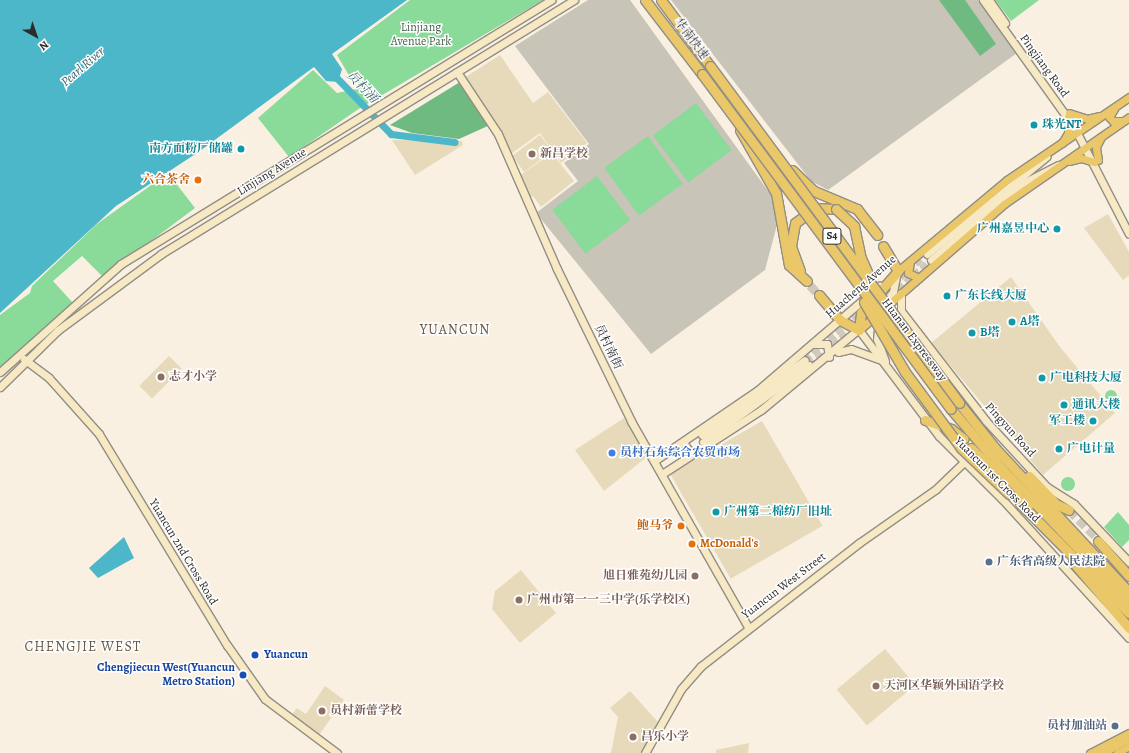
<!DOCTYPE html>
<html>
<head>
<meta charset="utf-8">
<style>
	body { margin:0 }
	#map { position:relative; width:1129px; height:753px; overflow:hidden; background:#f9f0e1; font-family:Alegreya,"Noto Serif SC",serif }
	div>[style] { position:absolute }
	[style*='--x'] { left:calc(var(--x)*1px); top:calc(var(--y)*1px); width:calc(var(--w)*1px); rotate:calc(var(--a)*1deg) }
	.built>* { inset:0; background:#e6daba; transform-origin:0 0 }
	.industrial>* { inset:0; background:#c8c4b8 }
	.green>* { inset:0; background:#8ada99; transform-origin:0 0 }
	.round { border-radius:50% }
	.forest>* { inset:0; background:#6fba81 }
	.water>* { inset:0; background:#4db7ca }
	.river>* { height:7px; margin:-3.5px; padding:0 3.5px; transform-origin:3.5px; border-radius:3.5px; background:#4db7ca }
	.secondary-tunnel>* { height:7px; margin-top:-3.5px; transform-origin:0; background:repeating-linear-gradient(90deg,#d0c9bd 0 7px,transparent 0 10.5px) }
	.highway-tunnel>* { height:9px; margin-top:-4.5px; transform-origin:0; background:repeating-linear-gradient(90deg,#d0c9bd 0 9px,transparent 0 13.5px) }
	.roads { filter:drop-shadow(1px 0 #928e86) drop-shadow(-1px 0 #928e86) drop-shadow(0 1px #928e86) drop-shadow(0 -1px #928e86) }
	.secondary>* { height:7px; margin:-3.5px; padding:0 3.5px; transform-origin:3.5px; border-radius:3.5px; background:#f7e9c3 }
	.primary>* { height:7px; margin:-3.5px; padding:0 3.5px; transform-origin:3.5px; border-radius:3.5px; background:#eac769 }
	.highway>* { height:9px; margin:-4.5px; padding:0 4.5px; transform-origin:4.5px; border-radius:4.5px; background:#eac769 }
	.bridges { filter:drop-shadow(1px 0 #928e86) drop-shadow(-1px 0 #928e86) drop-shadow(0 1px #928e86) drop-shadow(0 -1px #928e86) }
	.highway-bridge>* { height:9px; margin:-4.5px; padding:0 4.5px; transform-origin:4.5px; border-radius:4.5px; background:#eac769 }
	.dots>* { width:11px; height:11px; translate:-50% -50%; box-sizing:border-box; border:2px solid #fff; border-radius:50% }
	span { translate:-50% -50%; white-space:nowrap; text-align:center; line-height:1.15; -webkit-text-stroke:3px #fff; paint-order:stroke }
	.shield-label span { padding:1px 3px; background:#fff; border:1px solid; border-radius:3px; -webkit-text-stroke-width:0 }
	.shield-label { font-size:11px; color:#2b2b2b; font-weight:700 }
	.park-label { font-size:12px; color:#48604c }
	.street-label { font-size:12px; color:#2b2b2b }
	.culture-label { font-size:12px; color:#0d838f; font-weight:700 }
	.left { translate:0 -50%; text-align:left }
	.right { translate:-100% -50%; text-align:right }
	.education-label { font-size:12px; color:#785e54; font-weight:700 }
	.food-label { font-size:12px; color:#c56008; font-weight:700 }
	.shop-label { font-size:12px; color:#366cbe; font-weight:700 }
	.service-label { font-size:12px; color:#4e5e75; font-weight:700 }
	.transit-label { font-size:12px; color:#164399; font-weight:700 }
	.water-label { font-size:13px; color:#39636b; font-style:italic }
	.quarter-label { font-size:14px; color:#675848; letter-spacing:1px }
	.north { position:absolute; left:16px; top:16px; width:40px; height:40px; -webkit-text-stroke:3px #fff; paint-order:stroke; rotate:140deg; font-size:11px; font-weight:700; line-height:16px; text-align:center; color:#2b2b2b }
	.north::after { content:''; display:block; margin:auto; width:14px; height:18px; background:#2b2b2b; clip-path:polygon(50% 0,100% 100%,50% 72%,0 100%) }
</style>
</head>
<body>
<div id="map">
	<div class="built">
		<i style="clip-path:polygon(500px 55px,533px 103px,548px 92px,587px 143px,561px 163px,540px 133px,511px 154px,497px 126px,464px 78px)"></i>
		<i style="left:540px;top:135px;width:20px;height:35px;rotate:53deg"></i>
		<i style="clip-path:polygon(392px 140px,462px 141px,463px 145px,415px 175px)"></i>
		<i style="clip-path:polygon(552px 153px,574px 181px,541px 207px,533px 196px,529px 198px,519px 176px)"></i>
		<i style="clip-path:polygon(1108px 214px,1129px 252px,1129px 275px,1123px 280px,1084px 228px)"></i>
		<i style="clip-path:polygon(1011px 277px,1060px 347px,1115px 413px,1043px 475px,931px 343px)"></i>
		<i style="left:169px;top:356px;width:18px;height:42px;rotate:45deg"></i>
		<i style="clip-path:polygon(624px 418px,648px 456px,604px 491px,575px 450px)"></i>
		<i style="left:762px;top:421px;width:121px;height:106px;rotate:60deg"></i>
		<i style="clip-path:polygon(521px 570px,556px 613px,520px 643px,492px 609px,495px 591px)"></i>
		<i style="left:885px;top:649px;width:47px;height:63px;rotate:50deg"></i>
		<i style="clip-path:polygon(325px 686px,344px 700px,319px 735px,291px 716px,297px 708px,306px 714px)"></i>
		<i style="clip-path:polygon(630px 691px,658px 722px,644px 753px,611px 753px,618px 717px,610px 708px)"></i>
		<i style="clip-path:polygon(749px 743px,748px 753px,716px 753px,716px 750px)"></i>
	</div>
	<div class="industrial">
		<i style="clip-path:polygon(588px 0,630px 0,771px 195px,778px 221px,765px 270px,651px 354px,536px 213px,578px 181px,564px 163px,589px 144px,515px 46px)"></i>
		<i style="clip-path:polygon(671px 0,978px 0,1017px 53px,828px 190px,811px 181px)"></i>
	</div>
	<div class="green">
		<i style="clip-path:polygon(410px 0,543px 0,357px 110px,289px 157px,258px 118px,313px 70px,337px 93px,357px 89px,337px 55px)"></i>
		<i style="clip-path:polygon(995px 0,1039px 0,1011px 21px)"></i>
		<i style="left:696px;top:103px;width:59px;height:54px;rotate:53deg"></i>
		<i style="left:648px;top:136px;width:59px;height:54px;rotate:54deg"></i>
		<i style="clip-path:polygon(168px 173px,195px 208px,103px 277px,82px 256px,53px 281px,73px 303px,0 368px,0 315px,30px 293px,32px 286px,97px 224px)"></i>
		<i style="left:597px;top:176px;width:55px;height:56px;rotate:53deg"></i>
		<i class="round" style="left:1105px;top:390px;width:12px;height:12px"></i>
		<i class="round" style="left:1061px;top:477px;width:14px;height:14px"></i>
		<i style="clip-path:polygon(1118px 512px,1129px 525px,1129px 540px,1122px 547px,1104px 527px)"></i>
	</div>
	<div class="forest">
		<i style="clip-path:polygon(939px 0,965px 0,996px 44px,980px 56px)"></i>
		<i style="clip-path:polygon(460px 82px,490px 125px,459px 139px,412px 133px,390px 125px)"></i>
	</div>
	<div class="water">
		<i style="clip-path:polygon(0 0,407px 0,332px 54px,342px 69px,338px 82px,326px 81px,314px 67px,197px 153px,116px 206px,0 313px)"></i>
		<i style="clip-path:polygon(124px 537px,134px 558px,98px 578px,89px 568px)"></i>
	</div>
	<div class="river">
		<i style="--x:334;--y:75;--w:82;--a:46"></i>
		<i style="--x:391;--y:134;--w:64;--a:7.2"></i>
	</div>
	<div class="secondary-tunnel">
		<i style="--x:892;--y:284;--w:46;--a:-40.6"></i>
		<i style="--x:890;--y:296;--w:55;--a:-41.3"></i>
		<i style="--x:805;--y:360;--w:77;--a:-41.3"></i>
		<i style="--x:809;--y:365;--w:84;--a:-40.7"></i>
	</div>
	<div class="highway-tunnel">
		<i style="--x:810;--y:285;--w:13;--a:48"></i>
		<i style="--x:1069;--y:510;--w:49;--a:44.2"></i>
	</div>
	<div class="roads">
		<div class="secondary">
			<i style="--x:983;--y:0;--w:156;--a:54.4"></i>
			<i style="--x:1074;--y:127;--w:120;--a:62.8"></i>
			<i style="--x:989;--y:0;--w:28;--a:55"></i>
			<i style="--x:457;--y:72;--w:74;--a:56.5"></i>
			<i style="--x:498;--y:134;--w:147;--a:66.4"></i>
			<i style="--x:557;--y:269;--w:169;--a:64"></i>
			<i style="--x:631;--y:421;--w:237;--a:60.4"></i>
			<i style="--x:927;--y:254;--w:154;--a:-39.2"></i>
			<i style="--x:931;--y:260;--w:118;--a:-40.2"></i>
			<i style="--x:1021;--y:184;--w:42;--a:-27.2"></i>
			<i style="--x:901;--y:293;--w:18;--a:90"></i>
			<i style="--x:901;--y:311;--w:139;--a:52.3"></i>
			<i style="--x:986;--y:421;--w:90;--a:47.3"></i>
			<i style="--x:1047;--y:487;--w:32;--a:32"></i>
			<i style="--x:1074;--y:504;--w:80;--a:46.5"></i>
			<i style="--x:882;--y:305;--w:17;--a:-50"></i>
			<i style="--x:893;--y:292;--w:20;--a:-79"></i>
			<i style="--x:859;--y:330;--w:133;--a:53"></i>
			<i style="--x:939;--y:436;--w:89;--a:45"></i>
			<i style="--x:1002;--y:499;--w:188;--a:47.6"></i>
			<i style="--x:814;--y:344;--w:13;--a:0"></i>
			<i style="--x:827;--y:344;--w:13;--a:81"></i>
			<i style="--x:838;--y:352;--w:13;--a:-13"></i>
			<i style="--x:851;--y:349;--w:32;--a:20"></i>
			<i style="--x:24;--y:359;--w:31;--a:37"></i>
			<i style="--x:49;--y:378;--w:75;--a:48.2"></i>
			<i style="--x:99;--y:434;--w:247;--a:58.8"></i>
			<i style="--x:227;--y:645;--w:66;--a:54.9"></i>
			<i style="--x:265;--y:699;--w:90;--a:36.9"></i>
			<i style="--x:885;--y:361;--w:23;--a:-110"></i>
			<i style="--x:877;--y:339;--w:9;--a:-84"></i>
			<i style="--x:878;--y:330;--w:13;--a:-42"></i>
			<i style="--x:888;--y:321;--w:13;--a:-4"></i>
			<i style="--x:0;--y:372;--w:162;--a:-41.8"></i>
			<i style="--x:121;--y:264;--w:505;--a:-31.55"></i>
			<i style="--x:0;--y:387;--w:81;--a:-44.5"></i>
			<i style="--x:58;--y:330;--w:128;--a:-36.4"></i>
			<i style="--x:161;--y:254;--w:485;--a:-31.6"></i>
			<i style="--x:702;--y:435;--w:127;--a:-36.1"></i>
			<i style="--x:683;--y:442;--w:14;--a:56"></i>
			<i style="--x:691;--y:454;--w:4;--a:-63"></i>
			<i style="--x:703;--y:442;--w:131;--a:-36"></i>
			<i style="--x:654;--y:461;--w:126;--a:-34.3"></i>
			<i style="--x:758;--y:390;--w:160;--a:-40.7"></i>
			<i style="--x:662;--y:474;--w:118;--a:-32.9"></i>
			<i style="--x:761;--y:410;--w:130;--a:-39.7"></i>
			<i style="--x:645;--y:753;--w:73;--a:-60.6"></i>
			<i style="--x:681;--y:689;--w:30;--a:-49"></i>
			<i style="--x:701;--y:666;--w:200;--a:-37.9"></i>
			<i style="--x:859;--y:543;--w:94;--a:-35"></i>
			<i style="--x:936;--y:489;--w:39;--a:-44"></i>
		</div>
		<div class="primary">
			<i style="--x:1114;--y:109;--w:9;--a:122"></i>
			<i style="--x:1109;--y:117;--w:6;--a:45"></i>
			<i style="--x:1113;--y:121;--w:8;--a:0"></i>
			<i style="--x:1069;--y:113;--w:19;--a:18"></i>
			<i style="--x:1087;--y:119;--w:12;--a:-14"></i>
			<i style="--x:1062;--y:143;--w:12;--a:-59"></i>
			<i style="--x:1068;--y:133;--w:16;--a:-90"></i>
			<i style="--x:1098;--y:160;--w:13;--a:-99"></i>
			<i style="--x:1096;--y:147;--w:11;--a:-63"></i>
			<i style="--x:1069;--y:161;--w:12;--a:-14"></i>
			<i style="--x:1081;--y:158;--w:14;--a:17"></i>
			<i style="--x:910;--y:262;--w:11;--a:100"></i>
			<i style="--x:908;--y:273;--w:12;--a:24"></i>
			<i style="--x:898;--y:271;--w:142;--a:-39.9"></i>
			<i style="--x:1007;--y:180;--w:148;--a:-34.2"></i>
			<i style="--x:859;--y:330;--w:192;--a:-41"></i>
			<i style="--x:1004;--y:204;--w:152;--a:-34.8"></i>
			<i style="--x:1090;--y:753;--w:44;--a:-27.1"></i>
			<i style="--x:1117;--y:753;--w:14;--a:-30"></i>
		</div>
		<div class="highway">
			<i style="--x:645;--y:0;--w:93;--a:52.4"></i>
			<i style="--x:661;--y:0;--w:82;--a:53.4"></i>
			<i style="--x:740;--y:130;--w:73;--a:60.3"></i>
			<i style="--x:776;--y:193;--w:73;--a:79.8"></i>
			<i style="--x:789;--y:265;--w:24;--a:42"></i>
			<i style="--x:792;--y:170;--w:30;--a:44"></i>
			<i style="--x:814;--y:191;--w:47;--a:22.7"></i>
			<i style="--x:857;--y:209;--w:33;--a:52"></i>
			<i style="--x:800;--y:271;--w:27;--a:-110"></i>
			<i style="--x:791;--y:246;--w:23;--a:-80"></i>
			<i style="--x:795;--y:223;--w:26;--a:-36"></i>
			<i style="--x:816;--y:208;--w:20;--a:3"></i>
			<i style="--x:819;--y:295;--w:33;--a:50"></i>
			<i style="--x:840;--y:320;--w:21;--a:28"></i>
			<i style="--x:859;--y:330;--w:17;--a:-83"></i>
			<i style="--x:861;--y:313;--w:56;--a:-48.6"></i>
			<i style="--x:898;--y:271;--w:29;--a:-121"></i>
			<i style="--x:959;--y:403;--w:58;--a:51.3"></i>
			<i style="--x:995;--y:448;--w:197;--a:47.1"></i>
			<i style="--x:951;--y:409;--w:80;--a:49.6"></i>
			<i style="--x:1003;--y:470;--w:182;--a:46.3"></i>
			<i style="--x:925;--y:420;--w:28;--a:19"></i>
			<i style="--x:951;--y:429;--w:16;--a:38"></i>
			<i style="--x:971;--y:448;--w:81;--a:45"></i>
			<i style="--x:1029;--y:476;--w:39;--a:46"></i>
			<i style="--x:1056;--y:504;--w:14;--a:25"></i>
			<i style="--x:1020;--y:503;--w:155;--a:45.3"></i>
			<i style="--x:1098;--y:541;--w:47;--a:48.5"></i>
			<i style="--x:1073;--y:562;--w:87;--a:49.7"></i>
			<i style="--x:1101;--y:753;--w:32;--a:-30"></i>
		</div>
	</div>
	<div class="bridges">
		<div class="highway-bridge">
			<i style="--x:710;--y:66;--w:419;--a:53.5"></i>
			<i style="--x:702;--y:74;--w:417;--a:53.4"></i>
			<i style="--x:836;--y:209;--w:25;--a:43"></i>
			<i style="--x:854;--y:226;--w:33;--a:78"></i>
			<i style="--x:861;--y:258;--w:20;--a:66"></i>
			<i style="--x:864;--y:302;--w:81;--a:59.6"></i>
			<i style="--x:905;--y:372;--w:94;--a:53.6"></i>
			<i style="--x:961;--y:448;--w:66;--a:43.8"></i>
		</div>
	</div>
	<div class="dots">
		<i style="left:1034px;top:125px;background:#0f9aa8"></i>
		<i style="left:241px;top:149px;background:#0f9aa8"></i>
		<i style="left:532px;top:154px;background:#8d6e63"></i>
		<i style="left:198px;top:180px;background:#e8710a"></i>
		<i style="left:1057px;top:229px;background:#0f9aa8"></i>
		<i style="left:947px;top:296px;background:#0f9aa8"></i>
		<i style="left:1012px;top:322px;background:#0f9aa8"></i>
		<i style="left:972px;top:333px;background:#0f9aa8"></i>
		<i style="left:161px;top:377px;background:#8d6e63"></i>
		<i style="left:1042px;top:378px;background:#0f9aa8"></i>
		<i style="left:1064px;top:405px;background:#0f9aa8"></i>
		<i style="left:1093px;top:421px;background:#0f9aa8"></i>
		<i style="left:1059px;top:449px;background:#0f9aa8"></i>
		<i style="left:612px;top:453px;background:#3f7fe0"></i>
		<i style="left:716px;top:512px;background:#0f9aa8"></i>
		<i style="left:681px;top:526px;background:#e8710a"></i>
		<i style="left:692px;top:544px;background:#e8710a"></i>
		<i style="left:989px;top:562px;background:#5c6f8a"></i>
		<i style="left:695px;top:576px;background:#8d6e63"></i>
		<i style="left:519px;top:600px;background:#8d6e63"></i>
		<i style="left:255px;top:655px;background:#1a4fb4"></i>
		<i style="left:243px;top:675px;background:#1a4fb4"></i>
		<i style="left:876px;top:686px;background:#8d6e63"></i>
		<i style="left:322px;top:711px;background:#8d6e63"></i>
		<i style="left:1115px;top:726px;background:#5c6f8a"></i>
		<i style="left:633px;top:737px;background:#8d6e63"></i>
	</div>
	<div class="shield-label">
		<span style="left:832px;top:236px">S4</span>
	</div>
	<div class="park-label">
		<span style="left:421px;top:35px">Linjiang<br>Avenue Park</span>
	</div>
	<div class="street-label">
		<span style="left:691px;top:39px;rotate:53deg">华南快速</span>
		<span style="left:1044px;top:66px;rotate:54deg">Pingjiang Road</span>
		<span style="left:272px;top:172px;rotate:-32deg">Linjiang Avenue</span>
		<span style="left:861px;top:287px;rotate:-41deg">Huacheng Avenue</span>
		<span style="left:914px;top:340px;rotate:53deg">Huanan Expressway</span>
		<span style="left:608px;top:347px;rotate:64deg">员村南街</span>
		<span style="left:1010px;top:430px;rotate:48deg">Pingyun Road</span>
		<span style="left:997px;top:480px;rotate:45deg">Yuancun 1st Cross Road</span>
		<span style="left:183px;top:552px;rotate:59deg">Yuancun 2nd Cross Road</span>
		<span style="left:784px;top:586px;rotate:-37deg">Yuancun West Street</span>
	</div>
	<div class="culture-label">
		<span class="left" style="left:1042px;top:125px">珠光NT</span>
		<span class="right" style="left:233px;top:149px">南方面粉厂储罐</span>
		<span class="right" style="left:1049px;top:229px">广州嘉昱中心</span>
		<span class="left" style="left:955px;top:296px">广东长线大厦</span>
		<span class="left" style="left:1020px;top:322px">A塔</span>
		<span class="left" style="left:980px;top:333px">B塔</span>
		<span class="left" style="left:1050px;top:378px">广电科技大厦</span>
		<span class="left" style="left:1072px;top:405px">通讯大楼</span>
		<span class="right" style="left:1085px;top:421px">军工楼</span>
		<span class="left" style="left:1067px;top:449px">广电计量</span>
		<span class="left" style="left:724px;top:512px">广州第二棉纺厂旧址</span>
	</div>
	<div class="education-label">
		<span class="left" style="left:540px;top:154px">新昌学校</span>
		<span class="left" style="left:169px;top:377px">志才小学</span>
		<span class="right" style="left:687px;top:576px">旭日雅苑幼儿园</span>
		<span class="left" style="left:527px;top:600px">广州市第一一三中学(乐学校区)</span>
		<span class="left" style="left:884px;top:686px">天河区华颖外国语学校</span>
		<span class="left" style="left:330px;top:711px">员村新蕾学校</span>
		<span class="left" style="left:641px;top:737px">昌乐小学</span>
	</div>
	<div class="food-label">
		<span class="right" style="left:190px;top:180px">六合茶舍</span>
		<span class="right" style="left:673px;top:526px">鲍马爷</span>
		<span class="left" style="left:700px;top:544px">McDonald's</span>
	</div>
	<div class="shop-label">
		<span class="left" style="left:620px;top:453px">员村石东综合农贸市场</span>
	</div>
	<div class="service-label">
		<span class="left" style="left:997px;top:562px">广东省高级人民法院</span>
		<span class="right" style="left:1107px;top:726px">员村加油站</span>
	</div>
	<div class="transit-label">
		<span class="left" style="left:264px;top:655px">Yuancun</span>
		<span class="right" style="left:235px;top:675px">Chengjiecun West(Yuancun<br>Metro Station)</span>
	</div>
	<div class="water-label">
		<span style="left:83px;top:67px;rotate:-41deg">Pearl River</span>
		<span style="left:362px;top:87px;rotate:46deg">员村涌</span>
	</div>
	<div class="quarter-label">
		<span style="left:455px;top:330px">YUANCUN</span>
		<span style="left:83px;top:647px">CHENGJIE WEST</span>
	</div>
	<div class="north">N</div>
</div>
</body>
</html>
